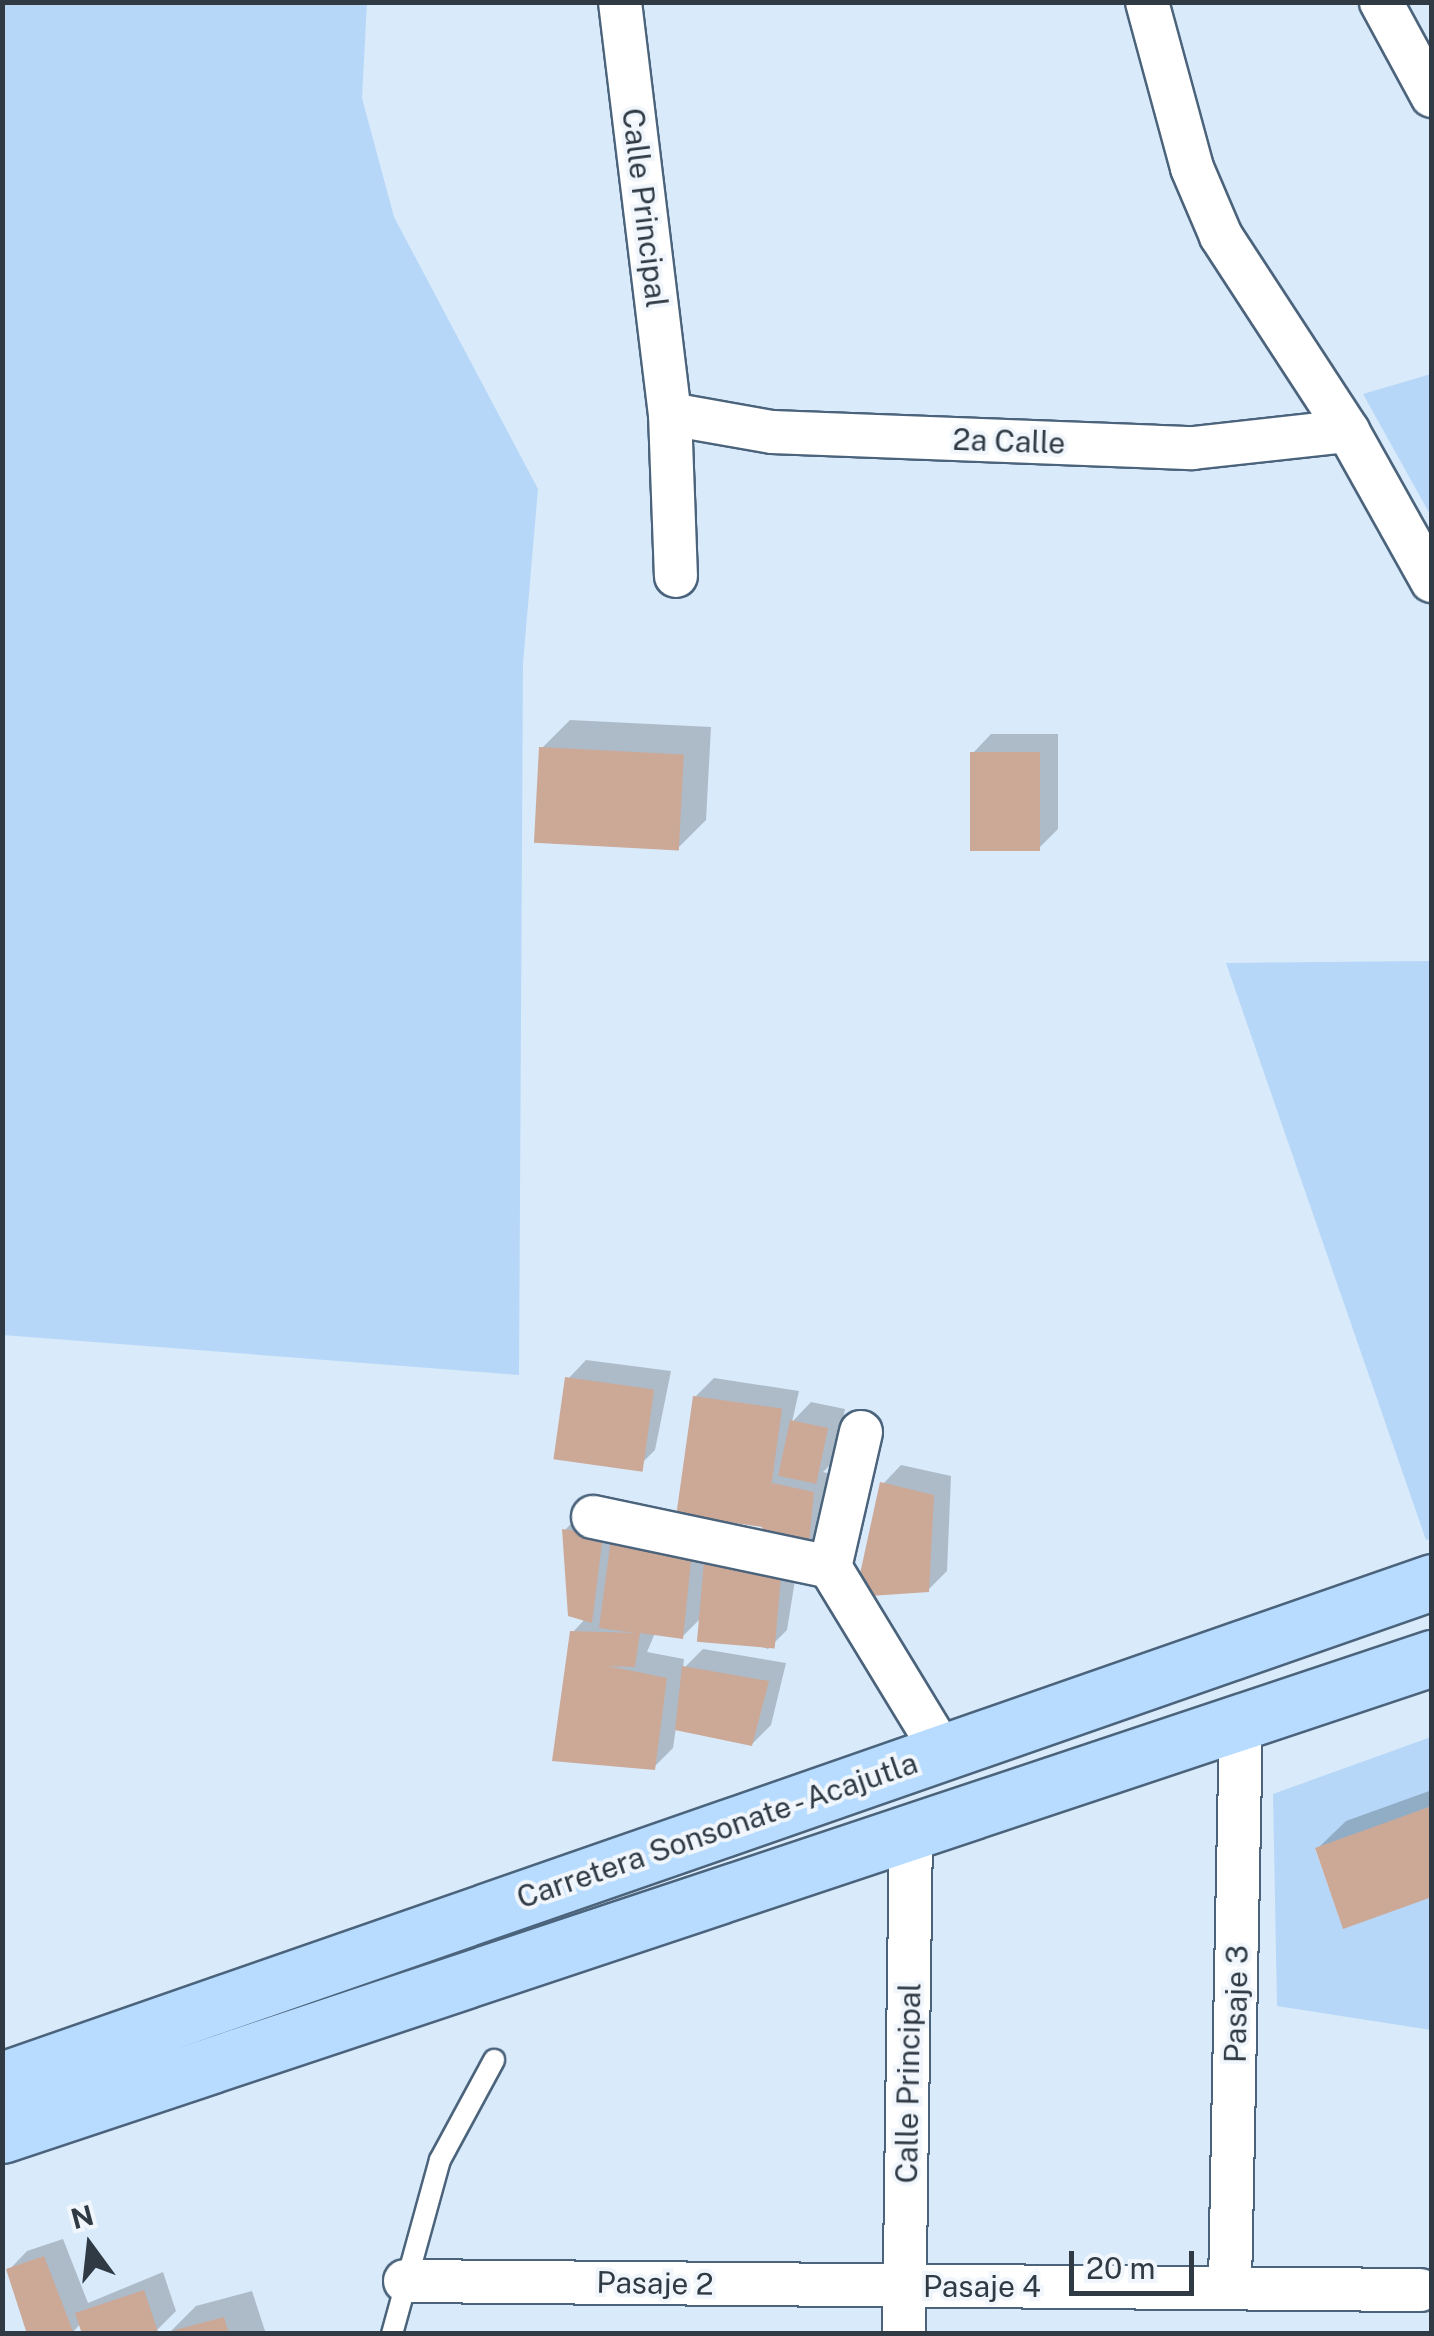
<!DOCTYPE html>
<html>
<head>
<meta charset="utf-8">
<style>
	body { margin:0 }
	#map { position:relative; width:1434px; height:2336px; overflow:hidden; background:#d9eafb; font-family:"Public Sans",sans-serif }
	div>[style] { position:absolute }
	[style*='--x'] { left:calc(var(--x)*1px); top:calc(var(--y)*1px); width:calc(var(--w)*1px); rotate:calc(var(--a)*1deg) }
	.green>* { inset:0; background:#b6d7f7 }
	.shadow>* { inset:0; background:#0003 }
	.building>* { inset:0; background:#cca897; transform-origin:0 0 }
	.roads { filter:drop-shadow(2px 0 #4b647c) drop-shadow(-2px 0 #4b647c) drop-shadow(0 2px #4b647c) drop-shadow(0 -2px #4b647c) }
	.lane>* { height:20px; margin:-10px; padding:0 10px; transform-origin:10px; border-radius:10px; background:#fff }
	.street>* { height:42px; margin:-21px; padding:0 21px; transform-origin:21px; border-radius:21px; background:#fff }
	.highway>* { height:55px; margin:-27.5px; padding:0 27.5px; transform-origin:27.5px; border-radius:27.5px; background:#b8dcff }
	span { translate:-50% -50%; white-space:nowrap; text-align:center; line-height:1.15; -webkit-text-stroke:8px #f0f6fb; paint-order:stroke }
	.street-label { font-size:30px; color:#2f3a45 }
	.frame { position:absolute; inset:0; border:5px solid #2f3a45; pointer-events:none }
	.north { position:absolute; left:40px; top:2196px; width:100px; height:100px; -webkit-text-stroke:8px #f0f6fb; paint-order:stroke; rotate:345deg; font-size:28px; font-weight:700; line-height:40px; text-align:center; color:#2f3a45 }
	.north::after { content:''; display:block; margin:auto; width:35px; height:45px; background:#2f3a45; clip-path:polygon(50% 0,100% 100%,50% 72%,0 100%) }
	.scale { position:absolute; left:1069px; top:2251px; width:125px; height:45px; box-sizing:border-box; border:5px solid #2f3a45; border-top:0; padding-left:12px; font-size:30px; line-height:35px; white-space:nowrap; color:#2f3a45; -webkit-text-stroke:8px #f0f6fb; paint-order:stroke }
</style>
</head>
<body>
<div id="map">
	<div class="green">
		<i style="clip-path:polygon(2px 3px,367px 3px,362px 98px,394px 217px,538px 489px,523px 663px,519px 1375px,3px 1335px)"></i>
		<i style="clip-path:polygon(1431px 374px,1432px 374px,1431px 516px,1363px 394px)"></i>
		<i style="clip-path:polygon(1431px 961px,1432px 1538px,1426px 1540px,1226px 963px)"></i>
		<i style="clip-path:polygon(1431px 1737px,1431px 1806px,1315px 1849px,1343px 1928px,1431px 1897px,1431px 2030px,1277px 2006px,1273px 1794px)"></i>
	</div>
	<div class="shadow">
		<i style="clip-path:polygon(570px 720px,711px 727px,706px 820px,678px 848px,542px 748px)"></i>
		<i style="clip-path:polygon(991px 734px,1058px 734px,1058px 829px,1039px 848px,973px 753px)"></i>
		<i style="clip-path:polygon(586px 1360px,671px 1371px,655px 1450px,636px 1469px,568px 1379px)"></i>
		<i style="clip-path:polygon(714px 1378px,799px 1391px,792px 1422px,811px 1402px,845px 1409px,835px 1460px,823px 1472px,831px 1474px,826px 1532px,800px 1549px,787px 1630px,768px 1649px,699px 1620px,682px 1637px,655px 1633px,647px 1652px,684px 1659px,683px 1669px,703px 1649px,786px 1663px,771px 1725px,752px 1744px,676px 1727px,673px 1748px,654px 1767px,573px 1632px,585px 1619px,565px 1530px,583px 1511px,760px 1546px,768px 1511px,753px 1526px,695px 1397px)"></i>
		<i style="clip-path:polygon(901px 1465px,951px 1476px,947px 1571px,928px 1590px,883px 1484px)"></i>
		<i style="clip-path:polygon(1432px 1790px,1432px 1894px,1317px 1849px,1346px 1821px)"></i>
		<i style="clip-path:polygon(63px 2239px,88px 2303px,163px 2272px,176px 2311px,157px 2330px,141px 2334px,85px 2334px,81px 2323px,73px 2332px,9px 2270px,27px 2251px)"></i>
		<i style="clip-path:polygon(252px 2291px,266px 2334px,168px 2334px,196px 2306px)"></i>
	</div>
	<div class="building">
		<i style="left:539px;top:747px;width:145px;height:96px;rotate:3deg"></i>
		<i style="left:970px;top:752px;width:70px;height:99px"></i>
		<i style="left:565px;top:1377px;width:90px;height:83px;rotate:8deg"></i>
		<i style="left:693px;top:1396px;width:90px;height:120px;rotate:8deg"></i>
		<i style="left:790px;top:1420px;width:39px;height:57px;rotate:12deg"></i>
		<i style="clip-path:polygon(880px 1482px,934px 1495px,929px 1592px,855px 1597px)"></i>
		<i style="clip-path:polygon(772px 1483px,814px 1492px,808px 1553px,758px 1546px)"></i>
		<i style="clip-path:polygon(562px 1529px,603px 1535px,592px 1623px,568px 1616px)"></i>
		<i style="clip-path:polygon(611px 1539px,692px 1552px,683px 1639px,640px 1633px,635px 1667px,608px 1666px,667px 1678px,655px 1770px,552px 1761px,570px 1631px,635px 1633px,599px 1628px)"></i>
		<i style="left:704px;top:1561px;width:78px;height:81px;rotate:5deg"></i>
		<i style="clip-path:polygon(682px 1666px,769px 1681px,752px 1746px,675px 1730px)"></i>
		<i style="clip-path:polygon(1432px 1806px,1432px 1897px,1343px 1929px,1315px 1848px)"></i>
		<i style="clip-path:polygon(44px 2256px,74px 2334px,27px 2334px,6px 2269px)"></i>
		<i style="clip-path:polygon(144px 2290px,158px 2332px,82px 2334px,75px 2313px)"></i>
		<i style="clip-path:polygon(224px 2317px,229px 2334px,168px 2334px,168px 2332px)"></i>
	</div>
	<div class="roads">
		<div class="lane">
			<i style="--x:392;--y:2334;--w:180;--a:-74.6"></i>
			<i style="--x:440;--y:2160;--w:114;--a:-61.6"></i>
		</div>
		<div class="street">
			<i style="--x:620;--y:2;--w:415;--a:83.1"></i>
			<i style="--x:670;--y:414;--w:162;--a:87.9"></i>
			<i style="--x:1147;--y:2;--w:172;--a:74.8"></i>
			<i style="--x:1192;--y:168;--w:74;--a:66.9"></i>
			<i style="--x:1221;--y:236;--w:233;--a:56.9"></i>
			<i style="--x:1348;--y:431;--w:172;--a:60.8"></i>
			<i style="--x:1381;--y:2;--w:107;--a:61.5"></i>
			<i style="--x:670;--y:414;--w:104;--a:10"></i>
			<i style="--x:772;--y:432;--w:421;--a:2.2"></i>
			<i style="--x:1193;--y:448;--w:156;--a:-6.3"></i>
			<i style="--x:861;--y:1432;--w:139;--a:102.9"></i>
			<i style="--x:830;--y:1567;--w:215;--a:58.7"></i>
			<i style="--x:593;--y:1517;--w:242;--a:11.9"></i>
			<i style="--x:405;--y:2281;--w:1015;--a:0.51"></i>
			<i style="--x:1230;--y:2287;--w:567;--a:-88.89"></i>
			<i style="--x:904;--y:2334;--w:501;--a:-89.2"></i>
		</div>
		<div class="highway">
			<i style="--x:2;--y:2080;--w:1514;--a:-19.2"></i>
			<i style="--x:2;--y:2135;--w:1507;--a:-18.45"></i>
		</div>
	</div>
	<div class="street-label">
		<span style="left:645px;top:208px;rotate:83deg">Calle Principal</span>
		<span style="left:1009px;top:441px;rotate:2deg">2a Calle</span>
		<span style="left:717px;top:1830px;rotate:-19deg">Carretera Sonsonate - Acajutla</span>
		<span style="left:1236px;top:2004px;rotate:-89deg">Pasaje 3</span>
		<span style="left:908px;top:2083px;rotate:-89deg">Calle Principal</span>
		<span style="left:655px;top:2283px;rotate:1deg">Pasaje 2</span>
		<span style="left:982px;top:2286px">Pasaje 4</span>
	</div>
	<div class="frame"></div>
	<div class="north">N</div>
	<div class="scale">20 m</div>
</div>
</body>
</html>
